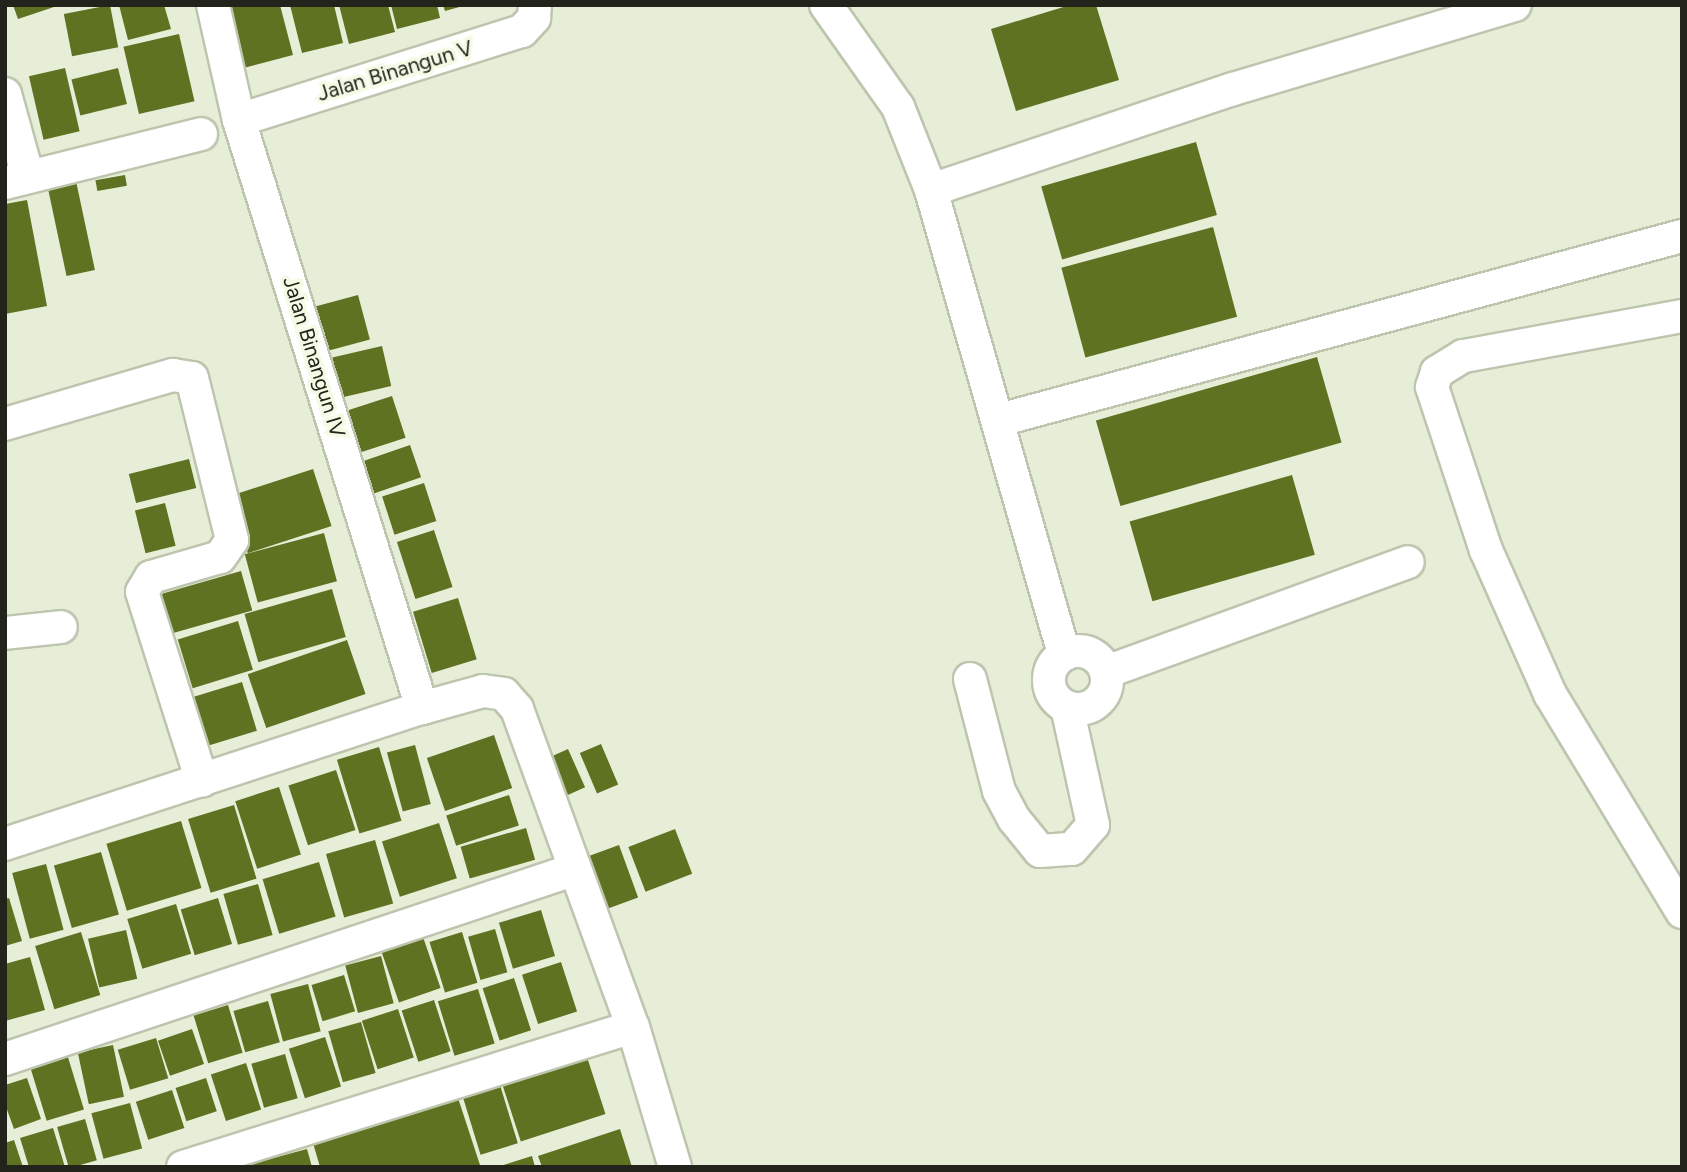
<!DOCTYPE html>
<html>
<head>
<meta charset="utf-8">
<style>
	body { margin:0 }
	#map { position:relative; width:1687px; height:1172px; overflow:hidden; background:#e7eed8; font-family:Figtree,sans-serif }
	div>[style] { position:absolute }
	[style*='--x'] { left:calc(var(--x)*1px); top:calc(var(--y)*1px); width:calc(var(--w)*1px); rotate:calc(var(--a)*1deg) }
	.building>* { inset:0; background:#5e7221; transform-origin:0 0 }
	.roads { filter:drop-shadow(2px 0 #bec5af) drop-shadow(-2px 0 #bec5af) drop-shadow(0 2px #bec5af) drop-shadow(0 -2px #bec5af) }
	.street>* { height:32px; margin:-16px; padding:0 16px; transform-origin:16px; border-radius:16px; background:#fff }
	.street>.ring { margin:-16px; padding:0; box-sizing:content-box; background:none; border:32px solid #fff; border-radius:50% }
	span { translate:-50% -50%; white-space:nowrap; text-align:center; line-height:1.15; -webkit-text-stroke:7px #f4fbe5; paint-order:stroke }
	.street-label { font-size:21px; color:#22241c }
	.frame { position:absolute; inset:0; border:7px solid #22241c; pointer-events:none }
</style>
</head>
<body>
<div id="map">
	<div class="building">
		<i style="clip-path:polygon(13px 5px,57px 5px,57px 6px,18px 19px)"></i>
		<i style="left:110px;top:5px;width:43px;height:47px;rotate:79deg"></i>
		<i style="clip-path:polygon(119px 5px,164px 5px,171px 29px,128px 40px)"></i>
		<i style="clip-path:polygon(219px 5px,280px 5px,293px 55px,236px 70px)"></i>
		<i style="clip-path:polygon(290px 5px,334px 5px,343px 43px,302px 53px)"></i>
		<i style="clip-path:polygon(339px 5px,388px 5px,395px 32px,349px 44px)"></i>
		<i style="clip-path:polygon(391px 5px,437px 5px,440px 18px,397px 29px)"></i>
		<i style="clip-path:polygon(443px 5px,463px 5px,463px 6px,445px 11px)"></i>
		<i style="clip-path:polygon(1070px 5px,1096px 5px,1119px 80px,1016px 111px,991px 29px)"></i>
		<i style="left:179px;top:34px;width:69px;height:57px;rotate:77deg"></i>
		<i style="left:65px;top:68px;width:65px;height:37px;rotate:77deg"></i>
		<i style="left:118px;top:68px;width:37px;height:48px;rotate:76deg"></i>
		<i style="left:1196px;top:142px;width:76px;height:161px;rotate:74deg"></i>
		<i style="left:125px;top:175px;width:11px;height:30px;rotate:80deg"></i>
		<i style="left:76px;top:181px;width:91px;height:29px;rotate:78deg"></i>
		<i style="clip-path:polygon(27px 200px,47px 306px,5px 314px,5px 204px)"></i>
		<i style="left:1213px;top:227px;width:93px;height:157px;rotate:75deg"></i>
		<i style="left:358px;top:295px;width:46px;height:51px;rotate:75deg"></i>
		<i style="left:382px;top:346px;width:41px;height:51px;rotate:77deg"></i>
		<i style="left:1317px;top:357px;width:89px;height:230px;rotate:74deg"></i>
		<i style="left:392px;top:396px;width:44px;height:47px;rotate:72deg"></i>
		<i style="left:410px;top:445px;width:34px;height:53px;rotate:71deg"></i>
		<i style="left:189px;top:459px;width:30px;height:62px;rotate:76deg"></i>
		<i style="left:313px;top:469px;width:60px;height:88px;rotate:72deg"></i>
		<i style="left:1292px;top:475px;width:83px;height:169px;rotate:74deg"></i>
		<i style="left:424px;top:483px;width:40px;height:44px;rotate:72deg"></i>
		<i style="left:165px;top:503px;width:44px;height:31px;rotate:76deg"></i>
		<i style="left:434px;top:530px;width:60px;height:39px;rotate:72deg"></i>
		<i style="left:324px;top:533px;width:50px;height:82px;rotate:75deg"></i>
		<i style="left:241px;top:571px;width:41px;height:84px;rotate:74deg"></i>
		<i style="left:332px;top:589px;width:50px;height:91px;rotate:74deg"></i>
		<i style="left:458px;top:598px;width:64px;height:47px;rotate:73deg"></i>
		<i style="left:238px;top:621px;width:51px;height:63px;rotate:73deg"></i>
		<i style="left:347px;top:640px;width:57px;height:105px;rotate:71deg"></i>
		<i style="left:242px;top:682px;width:51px;height:58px;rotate:73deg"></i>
		<i style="left:494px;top:735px;width:56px;height:71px;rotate:71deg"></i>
		<i style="left:601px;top:744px;width:44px;height:23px;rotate:67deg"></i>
		<i style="left:415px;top:745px;width:61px;height:29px;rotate:75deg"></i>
		<i style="left:379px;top:747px;width:77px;height:44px;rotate:73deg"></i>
		<i style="left:568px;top:749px;width:42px;height:25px;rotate:66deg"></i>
		<i style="left:336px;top:770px;width:63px;height:50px;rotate:72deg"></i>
		<i style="left:279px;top:787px;width:71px;height:46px;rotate:72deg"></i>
		<i style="left:509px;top:795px;width:32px;height:66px;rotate:72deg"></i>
		<i style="left:234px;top:805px;width:77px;height:48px;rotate:73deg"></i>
		<i style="left:181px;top:821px;width:70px;height:78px;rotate:73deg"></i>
		<i style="left:439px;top:823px;width:58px;height:60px;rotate:72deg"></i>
		<i style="left:526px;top:828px;width:33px;height:68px;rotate:74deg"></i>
		<i style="left:675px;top:829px;width:48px;height:50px;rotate:69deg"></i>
		<i style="left:375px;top:840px;width:66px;height:51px;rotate:74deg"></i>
		<i style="left:619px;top:845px;width:56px;height:48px;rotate:70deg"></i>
		<i style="left:101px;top:852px;width:65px;height:49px;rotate:74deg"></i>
		<i style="left:319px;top:862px;width:57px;height:59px;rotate:73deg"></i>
		<i style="left:46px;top:864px;width:68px;height:35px;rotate:75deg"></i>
		<i style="left:258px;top:884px;width:53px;height:36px;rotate:74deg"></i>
		<i style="clip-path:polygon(9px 898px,22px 941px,5px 946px,5px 899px)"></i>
		<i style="left:218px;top:898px;width:48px;height:39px;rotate:73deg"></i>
		<i style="left:176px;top:904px;width:52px;height:51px;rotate:73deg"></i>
		<i style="left:541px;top:910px;width:48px;height:44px;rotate:73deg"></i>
		<i style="left:495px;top:929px;width:45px;height:28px;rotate:74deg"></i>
		<i style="left:126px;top:930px;width:50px;height:39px;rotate:77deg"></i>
		<i style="left:81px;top:932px;width:66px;height:48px;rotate:73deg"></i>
		<i style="left:462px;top:932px;width:53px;height:34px;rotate:73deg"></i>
		<i style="left:423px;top:937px;width:54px;height:44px;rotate:71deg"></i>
		<i style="left:381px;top:956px;width:49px;height:37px;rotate:75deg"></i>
		<i style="clip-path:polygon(30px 957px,45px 1010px,5px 1021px,5px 964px)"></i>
		<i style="left:561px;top:962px;width:52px;height:41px;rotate:72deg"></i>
		<i style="left:344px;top:975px;width:38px;height:34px;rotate:73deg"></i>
		<i style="left:514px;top:978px;width:55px;height:33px;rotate:72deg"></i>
		<i style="left:308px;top:984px;width:49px;height:39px;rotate:75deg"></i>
		<i style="left:478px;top:989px;width:57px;height:42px;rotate:73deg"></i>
		<i style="left:434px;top:1000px;width:54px;height:34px;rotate:72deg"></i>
		<i style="left:268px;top:1001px;width:43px;height:36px;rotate:74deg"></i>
		<i style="left:228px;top:1005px;width:50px;height:36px;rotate:73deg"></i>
		<i style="left:398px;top:1009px;width:51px;height:38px;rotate:72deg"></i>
		<i style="left:361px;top:1022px;width:53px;height:34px;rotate:74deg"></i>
		<i style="left:192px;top:1029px;width:37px;height:36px;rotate:71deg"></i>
		<i style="left:325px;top:1037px;width:52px;height:38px;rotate:72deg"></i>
		<i style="left:156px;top:1038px;width:42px;height:40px;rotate:73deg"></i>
		<i style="left:113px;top:1045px;width:53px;height:36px;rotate:78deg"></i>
		<i style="left:67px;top:1054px;width:58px;height:39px;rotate:73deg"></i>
		<i style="left:285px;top:1054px;width:46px;height:35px;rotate:74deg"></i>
		<i style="left:586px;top:1054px;width:63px;height:89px;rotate:72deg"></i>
		<i style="left:246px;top:1063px;width:49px;height:37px;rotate:72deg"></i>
		<i style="clip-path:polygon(27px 1078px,41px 1119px,14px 1129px,5px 1104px,5px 1085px)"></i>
		<i style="left:206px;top:1078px;width:35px;height:32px;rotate:72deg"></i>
		<i style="left:500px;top:1085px;width:61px;height:39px;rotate:73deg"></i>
		<i style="left:172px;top:1090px;width:40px;height:38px;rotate:72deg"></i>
		<i style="clip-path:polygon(458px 1098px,480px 1165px,320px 1167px,313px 1143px)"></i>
		<i style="left:130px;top:1103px;width:47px;height:40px;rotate:75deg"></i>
		<i style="left:85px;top:1119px;width:43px;height:29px;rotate:74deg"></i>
		<i style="clip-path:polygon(53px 1128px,65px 1167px,29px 1167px,20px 1138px)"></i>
		<i style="clip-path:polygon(620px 1129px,632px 1167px,542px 1167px,538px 1156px)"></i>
		<i style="clip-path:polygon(14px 1140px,23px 1167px,5px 1167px,5px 1143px)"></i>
		<i style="clip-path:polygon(307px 1149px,312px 1167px,249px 1167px,248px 1165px)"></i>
		<i style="clip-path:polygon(532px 1156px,535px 1167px,500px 1167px,500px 1166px)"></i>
	</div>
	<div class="roads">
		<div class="street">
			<i style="--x:213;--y:5;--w:118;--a:77.3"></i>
			<i style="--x:239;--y:120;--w:616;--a:72.71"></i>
			<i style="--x:826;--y:5;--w:125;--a:54.8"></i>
			<i style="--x:898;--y:107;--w:89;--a:68.3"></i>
			<i style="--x:931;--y:190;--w:483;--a:74"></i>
			<i style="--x:5;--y:94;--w:86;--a:74.5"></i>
			<i style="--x:239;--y:120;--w:297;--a:-17.5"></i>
			<i style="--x:522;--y:31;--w:18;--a:-47"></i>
			<i style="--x:534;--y:18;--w:13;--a:-86"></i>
			<i style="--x:5;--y:183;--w:202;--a:-14"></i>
			<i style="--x:931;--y:190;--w:318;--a:-18.5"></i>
			<i style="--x:1233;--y:89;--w:294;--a:-16.6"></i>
			<i style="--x:1682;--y:316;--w:223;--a:169.6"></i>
			<i style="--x:1463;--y:356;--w:31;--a:148"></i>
			<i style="--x:1437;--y:372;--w:16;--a:108"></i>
			<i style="--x:1432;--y:387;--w:172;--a:71.7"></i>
			<i style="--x:1486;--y:550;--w:158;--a:66"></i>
			<i style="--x:1550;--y:694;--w:255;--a:58.8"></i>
			<i style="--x:999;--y:420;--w:707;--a:-15.08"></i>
			<i style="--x:5;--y:424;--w:175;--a:-16.3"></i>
			<i style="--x:173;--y:375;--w:19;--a:9"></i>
			<i style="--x:192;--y:378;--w:167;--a:76.1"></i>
			<i style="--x:232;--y:540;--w:21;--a:125"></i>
			<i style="--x:220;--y:557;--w:72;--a:163.8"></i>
			<i style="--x:151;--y:577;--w:17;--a:121"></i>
			<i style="--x:142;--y:592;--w:198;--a:72.4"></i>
			<i style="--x:5;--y:633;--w:56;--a:-6.1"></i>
			<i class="ring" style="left:1049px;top:651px;width:26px;height:26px"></i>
			<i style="--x:1106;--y:672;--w:321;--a:-20"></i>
			<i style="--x:970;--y:679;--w:116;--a:75.5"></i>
			<i style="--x:999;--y:791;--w:32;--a:62"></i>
			<i style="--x:1014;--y:819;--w:41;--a:50.9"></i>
			<i style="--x:1040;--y:851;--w:32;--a:-4"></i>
			<i style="--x:1072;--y:849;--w:32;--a:-49"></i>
			<i style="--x:1093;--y:825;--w:121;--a:-102.4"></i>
			<i style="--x:5;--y:844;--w:439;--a:-18.1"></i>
			<i style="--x:422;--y:708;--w:63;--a:-15.6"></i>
			<i style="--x:483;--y:691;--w:21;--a:8"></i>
			<i style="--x:504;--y:694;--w:20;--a:49"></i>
			<i style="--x:517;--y:709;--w:338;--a:70"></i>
			<i style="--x:633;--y:1027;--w:146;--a:73.3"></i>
			<i style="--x:5;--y:1059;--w:599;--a:-18.4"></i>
			<i style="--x:183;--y:1167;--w:471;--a:-17.3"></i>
		</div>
	</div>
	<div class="street-label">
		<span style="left:395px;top:71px;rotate:-17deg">Jalan Binangun V</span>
		<span style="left:314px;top:357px;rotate:73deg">Jalan Binangun IV</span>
	</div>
	<div class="frame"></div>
</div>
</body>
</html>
